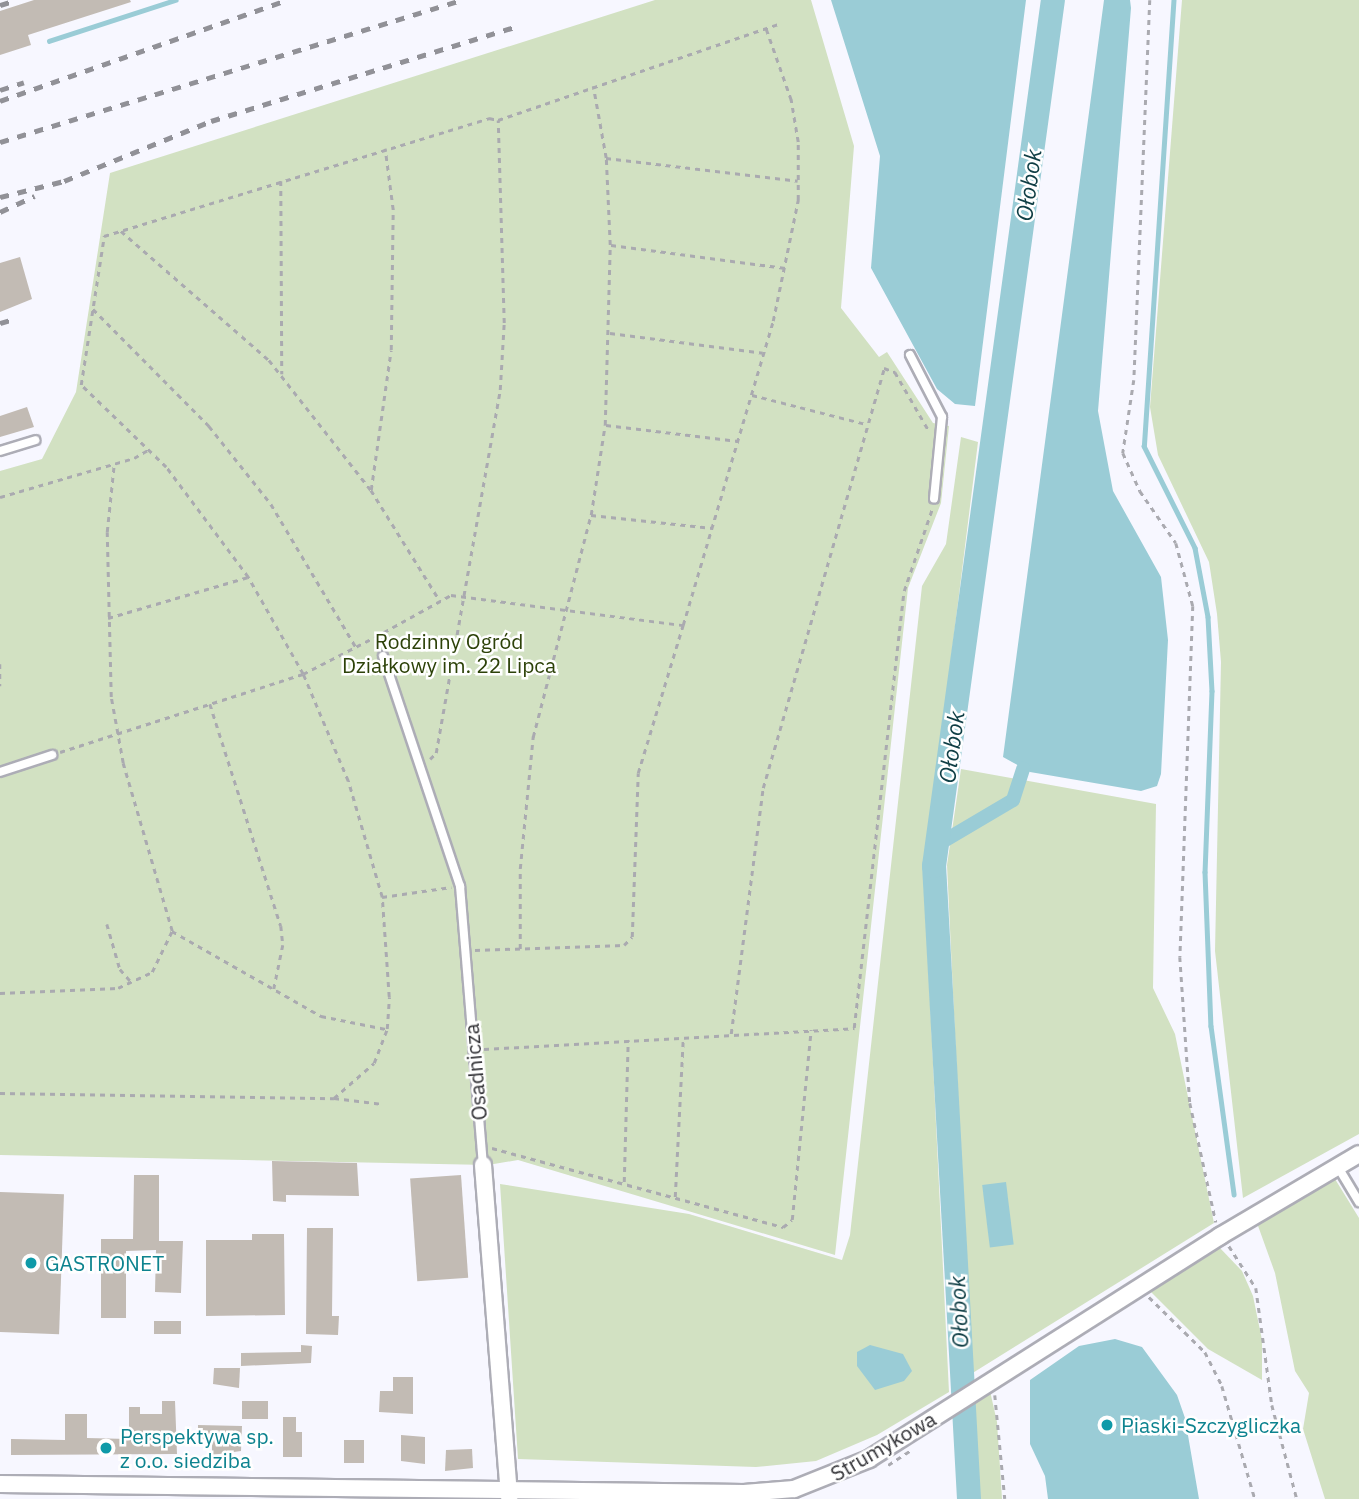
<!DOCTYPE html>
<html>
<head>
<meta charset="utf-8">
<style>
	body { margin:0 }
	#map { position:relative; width:1359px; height:1499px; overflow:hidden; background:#f7f7ff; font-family:"IBM Plex Sans",sans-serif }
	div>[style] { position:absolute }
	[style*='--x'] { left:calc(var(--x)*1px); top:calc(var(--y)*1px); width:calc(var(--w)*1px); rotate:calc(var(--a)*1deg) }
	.green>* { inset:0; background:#d2e1c2 }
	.water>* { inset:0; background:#9accd6; transform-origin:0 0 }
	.stream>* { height:4.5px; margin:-2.25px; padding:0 2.25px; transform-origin:2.25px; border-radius:2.25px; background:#9accd6 }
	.canal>* { height:14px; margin:-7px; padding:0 7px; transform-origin:7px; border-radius:7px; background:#9accd6 }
	.river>* { height:24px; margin:-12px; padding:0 12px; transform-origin:12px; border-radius:12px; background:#9accd6 }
	.building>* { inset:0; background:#c2bbb4; transform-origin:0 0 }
	.path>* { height:2.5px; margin-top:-1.25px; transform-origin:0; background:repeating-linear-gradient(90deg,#aaaab0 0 5px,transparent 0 10px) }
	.roads { filter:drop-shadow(2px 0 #adadb6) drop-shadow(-2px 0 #adadb6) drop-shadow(0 2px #adadb6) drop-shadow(0 -2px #adadb6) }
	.service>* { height:8px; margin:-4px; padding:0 4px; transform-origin:4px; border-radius:4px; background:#fff }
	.minor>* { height:16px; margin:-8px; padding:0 8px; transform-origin:8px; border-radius:8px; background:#fff }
	.rail>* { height:4.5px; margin-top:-2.25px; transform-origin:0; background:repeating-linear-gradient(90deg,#919197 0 9px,transparent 0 18px) }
	.dots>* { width:19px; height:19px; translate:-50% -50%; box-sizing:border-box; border:4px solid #fff; border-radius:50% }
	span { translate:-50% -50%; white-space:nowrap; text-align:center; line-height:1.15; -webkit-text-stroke:5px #fff; paint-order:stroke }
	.park-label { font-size:21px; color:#2d4209 }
	.street-label { font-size:21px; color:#313135 }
	.culture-label { font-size:21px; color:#0d838f }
	.left { translate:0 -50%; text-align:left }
	.water-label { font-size:23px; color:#0f3e45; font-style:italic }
</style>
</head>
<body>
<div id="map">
	<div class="green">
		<i style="clip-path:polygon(655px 0,811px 0,854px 146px,841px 308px,879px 357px,887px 352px,933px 423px,949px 426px,941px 503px,908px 588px,835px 1255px,518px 1160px,488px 1165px,0 1155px,0 471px,42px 459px,76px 392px,110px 173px)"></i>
		<i style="clip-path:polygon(1182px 0,1359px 0,1359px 1134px,1243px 1198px,1215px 951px,1221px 662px,1217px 614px,1209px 562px,1158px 455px,1150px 407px)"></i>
		<i style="clip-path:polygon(961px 437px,978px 442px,924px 876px,949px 1392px,877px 1435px,816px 1461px,756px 1467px,518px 1459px,500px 1184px,689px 1214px,842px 1260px,850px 1235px,922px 586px,946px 544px)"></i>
		<i style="clip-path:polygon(961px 769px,1156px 804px,1153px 988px,1175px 1034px,1214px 1223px,971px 1374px,947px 865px)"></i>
		<i style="clip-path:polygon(1335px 1179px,1359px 1218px,1359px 1499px,1325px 1499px,1303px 1429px,1309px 1393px,1295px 1371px,1275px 1273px,1257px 1223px)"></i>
		<i style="clip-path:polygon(1219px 1247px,1242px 1271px,1253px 1296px,1262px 1340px,1262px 1380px,1208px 1349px,1148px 1289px)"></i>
		<i style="clip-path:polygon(990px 1391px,997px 1422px,1002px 1499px,975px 1499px,967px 1409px)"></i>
	</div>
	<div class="water">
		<i style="clip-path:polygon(831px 0,1026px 0,975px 406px,955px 404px,937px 389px,871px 268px,880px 156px)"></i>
		<i style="clip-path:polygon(1104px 0,1130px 0,1131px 8px,1098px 411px,1113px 491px,1161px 577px,1168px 640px,1161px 774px,1157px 786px,1141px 791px,1030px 772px,1003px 757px)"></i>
		<i style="left:1006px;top:1182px;width:63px;height:24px;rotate:83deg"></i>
		<i style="clip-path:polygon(1115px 1339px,1142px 1347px,1177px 1395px,1185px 1418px,1199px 1499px,1048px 1499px,1045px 1476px,1030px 1444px,1030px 1380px,1079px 1346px)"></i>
		<i style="clip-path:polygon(870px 1345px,903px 1354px,912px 1371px,904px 1381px,875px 1390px,857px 1366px,857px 1352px)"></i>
	</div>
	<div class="stream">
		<i style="--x:1174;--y:0;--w:447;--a:93.8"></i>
		<i style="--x:1144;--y:446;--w:114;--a:63.4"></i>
		<i style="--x:1195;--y:548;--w:70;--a:79.3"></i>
		<i style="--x:1208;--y:617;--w:74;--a:86.9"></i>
		<i style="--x:1212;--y:691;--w:181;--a:92.2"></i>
		<i style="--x:1205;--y:872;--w:154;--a:87.8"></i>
		<i style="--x:1211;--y:1026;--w:170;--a:82.2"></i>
		<i style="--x:49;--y:41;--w:133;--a:-18"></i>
	</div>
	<div class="canal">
		<i style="--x:937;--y:845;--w:88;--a:-30.6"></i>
		<i style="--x:1013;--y:800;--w:33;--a:-72"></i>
	</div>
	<div class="river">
		<i style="--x:969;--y:1499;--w:634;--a:-93.16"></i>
		<i style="--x:934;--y:866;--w:874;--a:-82.18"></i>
	</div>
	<div class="building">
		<i style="clip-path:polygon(34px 0,130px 0,131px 2px,28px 35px,31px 45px,0 55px,0 11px)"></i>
		<i style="clip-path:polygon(20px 257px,32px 299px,0 312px,0 263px)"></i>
		<i style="clip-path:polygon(27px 407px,34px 427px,0 437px,0 416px)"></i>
		<i style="clip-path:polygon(272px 1161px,357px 1163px,359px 1196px,286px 1195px,286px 1202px,273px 1201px)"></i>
		<i style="clip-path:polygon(134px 1175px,159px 1175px,159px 1241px,183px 1241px,181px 1293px,155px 1292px,156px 1250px,126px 1251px,126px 1318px,101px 1318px,101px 1239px,133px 1239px)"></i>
		<i style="left:461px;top:1175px;width:103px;height:51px;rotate:86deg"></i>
		<i style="left:0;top:1192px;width:64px;height:140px;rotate:2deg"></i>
		<i style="clip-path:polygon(307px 1228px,333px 1228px,332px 1316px,339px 1316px,338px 1335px,306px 1334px)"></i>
		<i style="clip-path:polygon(252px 1234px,284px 1234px,285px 1315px,206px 1316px,206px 1240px,252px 1240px)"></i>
		<i style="left:181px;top:1321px;width:13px;height:27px;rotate:90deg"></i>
		<i style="clip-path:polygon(301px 1345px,312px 1346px,311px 1363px,241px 1366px,241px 1353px,301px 1352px)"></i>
		<i style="clip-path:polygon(214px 1368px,240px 1368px,239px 1388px,213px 1384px)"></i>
		<i style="clip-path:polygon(393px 1377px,413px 1377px,413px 1414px,379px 1412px,380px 1391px,393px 1391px)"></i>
		<i style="clip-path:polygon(162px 1401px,175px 1401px,177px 1454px,11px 1455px,11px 1439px,65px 1440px,65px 1414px,87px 1414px,87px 1438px,129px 1439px,129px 1407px,140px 1407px,140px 1414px,162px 1414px)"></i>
		<i style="left:242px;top:1401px;width:26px;height:18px"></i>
		<i style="clip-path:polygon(283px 1417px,296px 1417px,296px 1432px,302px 1432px,302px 1457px,283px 1457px)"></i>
		<i style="clip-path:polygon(198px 1425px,242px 1426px,241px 1451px,212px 1455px,212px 1439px,198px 1439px)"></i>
		<i style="clip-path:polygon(401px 1435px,425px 1437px,425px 1464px,401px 1461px)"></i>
		<i style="left:344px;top:1440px;width:20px;height:23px"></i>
		<i style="clip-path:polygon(472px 1449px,473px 1468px,445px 1471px,446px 1450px)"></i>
	</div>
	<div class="path">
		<i style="--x:1150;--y:0;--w:380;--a:92.4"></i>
		<i style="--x:1134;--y:380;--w:74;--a:98.6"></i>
		<i style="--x:1123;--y:453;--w:42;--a:65.9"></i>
		<i style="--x:1140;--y:491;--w:63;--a:55.3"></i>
		<i style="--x:1176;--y:543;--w:65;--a:74.9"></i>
		<i style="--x:1193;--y:606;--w:351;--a:92.1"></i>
		<i style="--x:1180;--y:957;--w:146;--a:86.1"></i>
		<i style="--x:1190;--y:1103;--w:122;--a:77.7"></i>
		<i style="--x:606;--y:158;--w:193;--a:6.8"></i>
		<i style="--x:281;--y:181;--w:193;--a:89.7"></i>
		<i style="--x:121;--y:231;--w:196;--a:41.1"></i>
		<i style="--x:269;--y:360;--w:165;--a:51.9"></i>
		<i style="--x:371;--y:490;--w:131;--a:58.1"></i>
		<i style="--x:611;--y:245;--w:176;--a:7.5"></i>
		<i style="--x:93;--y:309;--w:165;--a:45.2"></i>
		<i style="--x:209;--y:426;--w:100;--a:51.5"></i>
		<i style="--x:271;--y:504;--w:166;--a:59.3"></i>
		<i style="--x:610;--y:333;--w:154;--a:7.4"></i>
		<i style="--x:752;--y:395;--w:118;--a:14.3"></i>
		<i style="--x:606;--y:425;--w:133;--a:6.9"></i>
		<i style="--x:371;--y:490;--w:141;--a:-81.9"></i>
		<i style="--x:391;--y:350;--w:140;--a:-89.2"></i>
		<i style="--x:393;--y:210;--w:62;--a:-97.5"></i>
		<i style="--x:0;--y:497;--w:140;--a:-16.2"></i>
		<i style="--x:134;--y:458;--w:16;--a:-30"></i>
		<i style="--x:591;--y:515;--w:122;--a:6.1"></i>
		<i style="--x:108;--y:618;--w:146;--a:-16.3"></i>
		<i style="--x:379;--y:647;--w:11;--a:-112"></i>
		<i style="--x:375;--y:637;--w:87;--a:-28.9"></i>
		<i style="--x:451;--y:595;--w:234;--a:7.4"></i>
		<i style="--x:683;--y:625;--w:317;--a:-73.5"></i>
		<i style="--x:773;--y:321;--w:124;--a:-78.3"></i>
		<i style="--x:798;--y:200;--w:58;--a:-90"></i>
		<i style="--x:798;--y:142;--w:43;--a:-99.5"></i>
		<i style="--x:791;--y:100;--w:75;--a:-109.4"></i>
		<i style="--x:0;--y:664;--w:22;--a:90"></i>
		<i style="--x:210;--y:704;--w:233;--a:72.3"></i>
		<i style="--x:281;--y:926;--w:19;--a:84"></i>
		<i style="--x:283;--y:945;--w:45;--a:101.6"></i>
		<i style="--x:60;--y:752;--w:255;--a:-17.8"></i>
		<i style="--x:303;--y:674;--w:81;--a:-27.2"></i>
		<i style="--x:430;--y:759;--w:8;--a:-45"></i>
		<i style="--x:436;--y:753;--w:369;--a:-80"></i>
		<i style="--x:500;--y:390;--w:67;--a:-86.6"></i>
		<i style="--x:504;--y:323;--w:203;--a:-91.7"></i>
		<i style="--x:382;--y:897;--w:70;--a:-8.2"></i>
		<i style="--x:107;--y:924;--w:47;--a:73.9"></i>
		<i style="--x:120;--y:969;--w:18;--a:49"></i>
		<i style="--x:172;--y:931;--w:172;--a:29.7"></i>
		<i style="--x:321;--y:1016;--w:66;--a:11.3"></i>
		<i style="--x:520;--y:949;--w:80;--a:-90"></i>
		<i style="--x:520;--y:869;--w:133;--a:-84.4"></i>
		<i style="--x:533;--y:737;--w:229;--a:-75.4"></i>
		<i style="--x:591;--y:515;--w:91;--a:-81.2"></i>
		<i style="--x:605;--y:425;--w:180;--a:-88.4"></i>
		<i style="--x:610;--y:245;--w:87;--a:-92.6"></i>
		<i style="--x:606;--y:158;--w:73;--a:-100.2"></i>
		<i style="--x:475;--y:950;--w:149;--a:-1.9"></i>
		<i style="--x:624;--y:945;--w:11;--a:-45"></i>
		<i style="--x:632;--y:937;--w:164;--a:-87.9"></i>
		<i style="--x:638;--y:773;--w:155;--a:-73.1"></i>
		<i style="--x:0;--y:993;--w:118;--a:-2.4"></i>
		<i style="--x:118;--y:988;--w:38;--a:-25"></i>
		<i style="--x:152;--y:972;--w:46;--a:-64"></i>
		<i style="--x:172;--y:931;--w:175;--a:-106.3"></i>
		<i style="--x:123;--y:763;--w:67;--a:-100.3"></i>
		<i style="--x:111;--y:697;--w:165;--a:-91.4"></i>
		<i style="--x:107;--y:532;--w:68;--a:-84.1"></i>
		<i style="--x:731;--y:1034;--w:248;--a:-82.6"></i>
		<i style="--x:763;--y:788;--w:437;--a:-73.9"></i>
		<i style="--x:884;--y:368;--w:12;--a:20"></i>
		<i style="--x:895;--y:372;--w:68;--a:60"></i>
		<i style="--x:484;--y:1049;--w:371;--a:-3.2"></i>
		<i style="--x:854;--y:1028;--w:440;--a:-83.5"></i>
		<i style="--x:904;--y:591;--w:87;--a:-71.1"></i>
		<i style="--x:0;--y:1093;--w:334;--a:0.9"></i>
		<i style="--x:334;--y:1098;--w:49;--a:7"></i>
		<i style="--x:334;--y:1098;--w:53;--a:-41.2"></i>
		<i style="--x:374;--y:1063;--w:36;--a:-69"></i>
		<i style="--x:387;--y:1029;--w:32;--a:-86"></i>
		<i style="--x:389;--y:997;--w:100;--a:-94"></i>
		<i style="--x:382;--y:897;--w:121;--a:-106.3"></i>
		<i style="--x:348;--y:781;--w:116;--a:-112.8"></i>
		<i style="--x:303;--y:674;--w:112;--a:-119.6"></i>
		<i style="--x:248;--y:577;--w:137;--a:-126.7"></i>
		<i style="--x:166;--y:467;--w:118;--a:-136"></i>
		<i style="--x:81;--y:385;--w:151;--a:-81.2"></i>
		<i style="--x:104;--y:236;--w:403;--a:-17"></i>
		<i style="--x:489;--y:118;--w:9;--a:13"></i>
		<i style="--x:498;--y:120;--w:299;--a:-18.9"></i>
		<i style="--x:492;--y:1148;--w:302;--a:15.2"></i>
		<i style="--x:783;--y:1227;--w:11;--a:-38"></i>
		<i style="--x:792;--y:1220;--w:191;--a:-84.3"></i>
		<i style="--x:624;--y:1182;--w:142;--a:-88.4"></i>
		<i style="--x:675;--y:1197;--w:160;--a:-87.1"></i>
		<i style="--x:1229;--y:1246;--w:50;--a:57.3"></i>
		<i style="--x:1256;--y:1288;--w:118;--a:82.2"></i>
		<i style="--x:1272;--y:1405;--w:97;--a:75.1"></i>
		<i style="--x:1149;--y:1297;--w:78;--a:44.5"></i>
		<i style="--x:1205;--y:1352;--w:38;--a:63"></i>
		<i style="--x:1222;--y:1386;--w:118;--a:73.7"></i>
		<i style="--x:995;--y:1395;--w:104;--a:84.5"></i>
		<i style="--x:888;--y:1465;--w:27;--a:-33"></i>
	</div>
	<div class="roads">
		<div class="service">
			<i style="--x:910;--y:355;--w:70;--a:62.7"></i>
			<i style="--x:942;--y:417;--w:82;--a:95.6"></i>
			<i style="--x:0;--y:451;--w:37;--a:-17"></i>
			<i style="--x:383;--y:656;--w:243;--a:71.5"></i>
			<i style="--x:460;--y:886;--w:280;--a:85.3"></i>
			<i style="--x:0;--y:772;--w:55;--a:-18.1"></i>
			<i style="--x:1338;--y:1167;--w:41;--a:59"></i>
		</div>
		<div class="minor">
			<i style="--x:483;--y:1165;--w:335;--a:85.5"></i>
			<i style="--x:0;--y:1484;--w:744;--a:0.69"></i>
			<i style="--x:744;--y:1493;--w:50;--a:-4.6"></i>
			<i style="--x:794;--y:1489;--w:81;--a:-21.8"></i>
			<i style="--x:869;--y:1459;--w:416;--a:-32.4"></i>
			<i style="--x:1220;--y:1236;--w:161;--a:-30.5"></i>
		</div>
	</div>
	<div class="rail">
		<i style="--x:0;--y:5;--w:17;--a:-17"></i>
		<i style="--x:0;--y:90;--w:25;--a:-18"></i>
		<i style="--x:0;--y:101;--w:304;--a:-19.4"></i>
		<i style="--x:0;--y:142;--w:483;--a:-17.1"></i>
		<i style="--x:0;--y:197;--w:66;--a:-14"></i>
		<i style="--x:64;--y:181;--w:159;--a:-22.2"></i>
		<i style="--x:211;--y:121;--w:317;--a:-17.2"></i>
		<i style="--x:0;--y:212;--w:38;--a:-25"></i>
		<i style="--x:0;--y:323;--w:15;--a:-16"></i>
	</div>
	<div class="dots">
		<i style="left:31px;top:1263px;background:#0f9aa8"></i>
		<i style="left:1107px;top:1425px;background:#0f9aa8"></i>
		<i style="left:106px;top:1448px;background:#0f9aa8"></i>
	</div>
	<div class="park-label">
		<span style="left:449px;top:653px">Rodzinny Ogród<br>Działkowy im. 22 Lipca</span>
	</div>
	<div class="street-label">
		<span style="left:475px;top:1072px;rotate:-95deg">Osadnicza</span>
		<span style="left:883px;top:1446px;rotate:-30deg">Strumykowa</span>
	</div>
	<div class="culture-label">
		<span class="left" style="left:45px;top:1263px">GASTRONET</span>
		<span class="left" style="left:1121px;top:1425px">Piaski-Szczygliczka</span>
		<span class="left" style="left:120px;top:1448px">Perspektywa sp.<br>z o.o. siedziba</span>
	</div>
	<div class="water-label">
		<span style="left:1028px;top:185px;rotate:-82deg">Ołobok</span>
		<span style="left:951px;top:747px;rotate:-82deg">Ołobok</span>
		<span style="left:958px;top:1312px;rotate:-93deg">Ołobok</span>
	</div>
</div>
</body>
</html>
